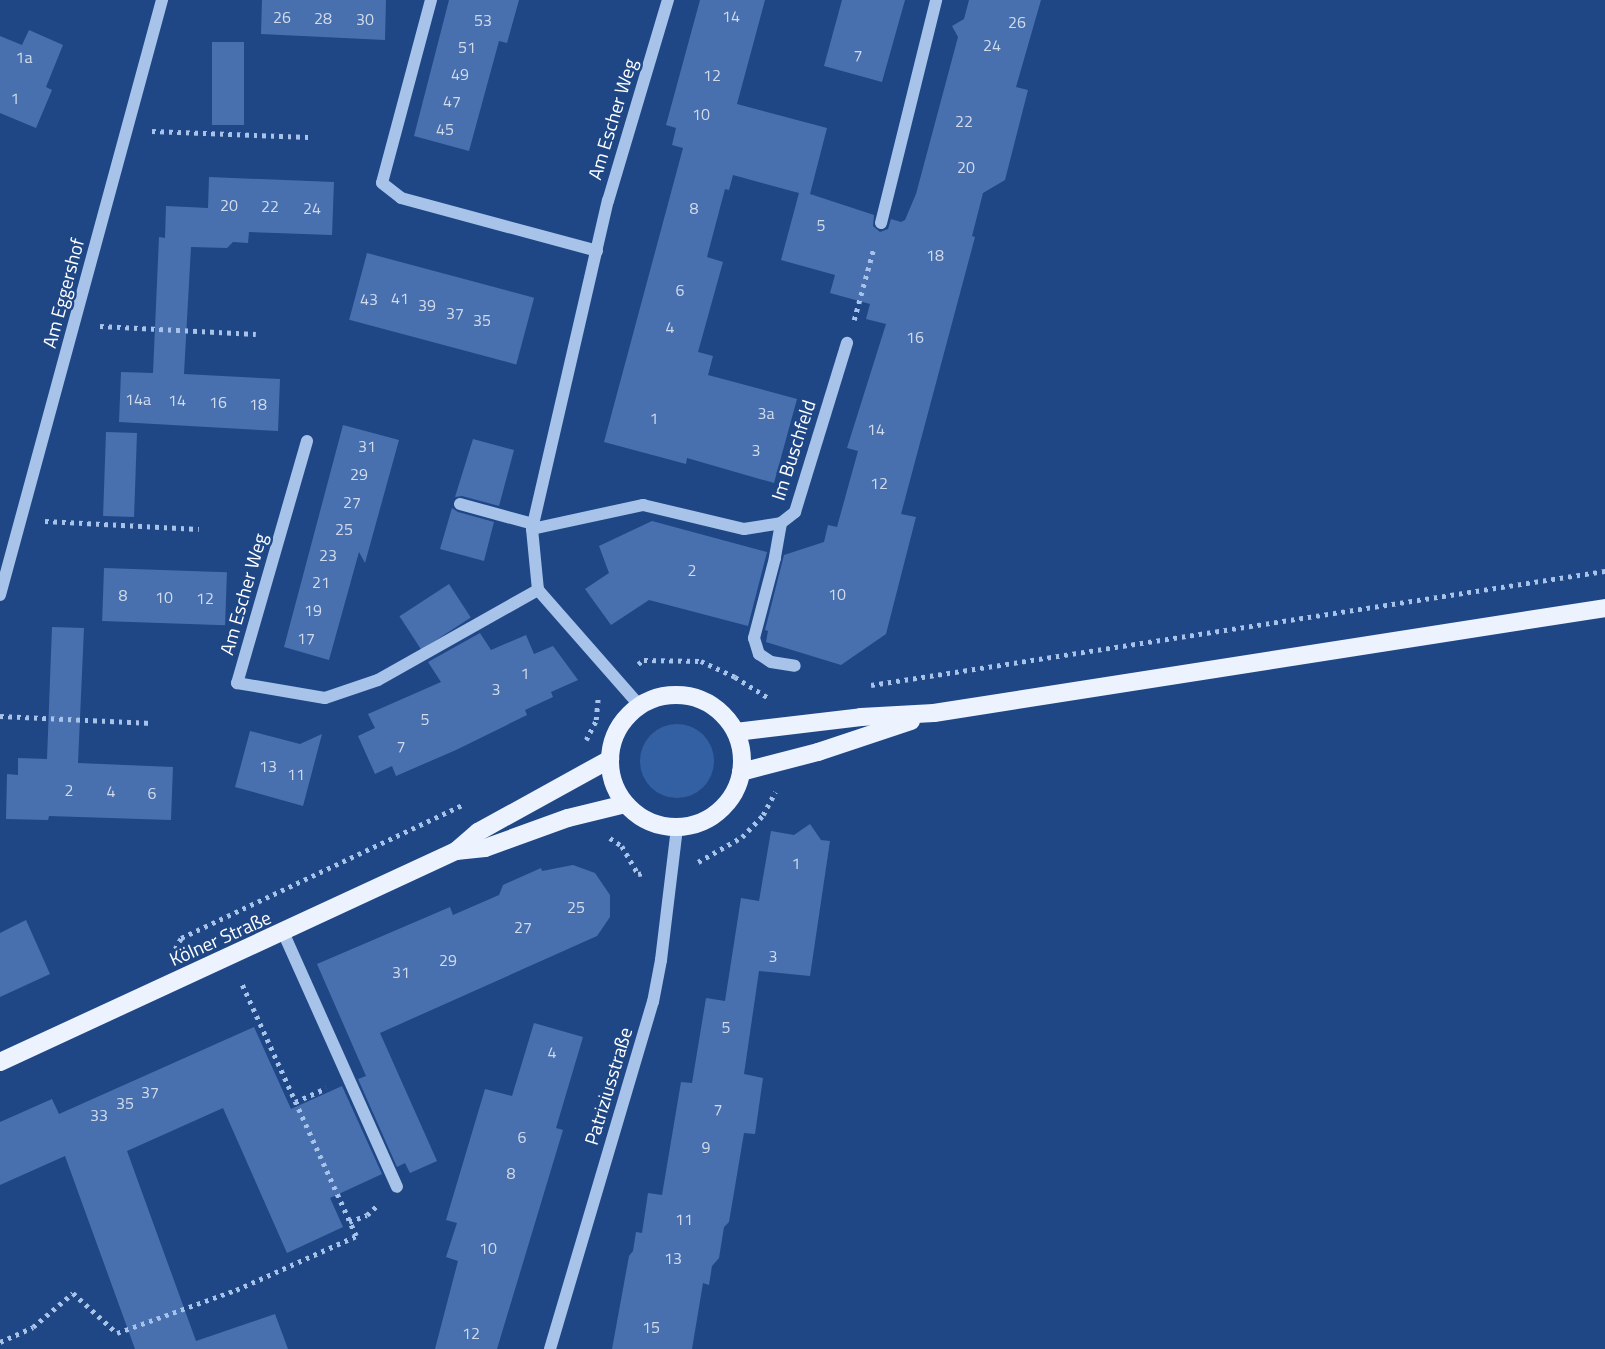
<!DOCTYPE html>
<html>
<head>
<meta charset="utf-8">
<style>
	body { margin:0 }
	#map { position:relative; width:1605px; height:1349px; overflow:hidden; background:#1f4786; font-family:"Titillium Web",sans-serif }
	div>[style] { position:absolute }
	[style*='--x'] { left:calc(var(--x)*1px); top:calc(var(--y)*1px); width:calc(var(--w)*1px); rotate:calc(var(--a)*1deg) }
	.green>* { inset:0; background:#3360a3 }
	.round { border-radius:50% }
	.building>* { inset:0; background:#4870af; transform-origin:0 0 }
	.path>* { height:4.5px; margin-top:-2.25px; transform-origin:0; background:repeating-linear-gradient(90deg,#a8c3ea 0 3.5px,transparent 0 8.5px) }
	.minor>* { height:12px; margin:-6px; padding:0 6px; transform-origin:6px; border-radius:6px; background:#a8c3ea }
	.major>* { height:18px; margin:-9px; padding:0 9px; transform-origin:9px; border-radius:9px; background:#ecf2fe }
	.major>.ring { margin:-9px; padding:0; box-sizing:content-box; background:none; border:18px solid #ecf2fe; border-radius:50% }
	span { translate:-50% -50%; white-space:nowrap; text-align:center; line-height:1.15; -webkit-text-stroke:5px #1f4786; paint-order:stroke }
	.number-label { font-size:16px; color:#d1dbeb }
	.number-label span { -webkit-text-stroke-width:0 }
	.street-label { font-size:19px; color:#fff }
</style>
</head>
<body>
<div id="map">
	<div class="green">
		<i class="round" style="left:640px;top:724px;width:74px;height:74px"></i>
	</div>
	<div class="building">
		<i style="clip-path:polygon(262px 0,386px 0,385px 40px,261px 34px)"></i>
		<i style="clip-path:polygon(449px 0,519px 0,507px 43px,499px 41px,469px 151px,414px 136px)"></i>
		<i style="clip-path:polygon(700px 0,765px 0,737px 104px,827px 128px,810px 194px,874px 215px,873px 226px,880px 232px,888px 229px,891px 219px,901px 222px,905px 220px,916px 194px,958px 37px,952px 26px,964px 19px,969px 0,1041px 0,1016px 87px,1028px 90px,1005px 180px,983px 193px,972px 236px,975px 237px,901px 514px,916px 517px,886px 634px,841px 665px,766px 642px,768px 631px,765px 630px,784px 555px,824px 542px,828px 525px,837px 527px,858px 451px,847px 448px,886px 324px,866px 319px,870px 304px,830px 293px,835px 275px,781px 260px,799px 193px,733px 175px,729px 190px,725px 189px,707px 257px,723px 262px,698px 352px,713px 356px,708px 375px,797px 399px,774px 483px,687px 458px,686px 464px,604px 442px,683px 148px,672px 145px,676px 128px,666px 125px)"></i>
		<i style="clip-path:polygon(842px 0,905px 0,882px 82px,824px 66px)"></i>
		<i style="clip-path:polygon(29px 30px,63px 45px,46px 87px,52px 90px,36px 128px,0 113px,0 36px,22px 45px)"></i>
		<i style="left:212px;top:42px;width:32px;height:83px"></i>
		<i style="clip-path:polygon(209px 177px,334px 182px,332px 235px,249px 232px,248px 243px,233px 242px,227px 248px,191px 247px,184px 374px,280px 379px,278px 431px,119px 422px,121px 372px,153px 373px,159px 237px,165px 238px,166px 206px,208px 208px)"></i>
		<i style="left:367px;top:253px;width:173px;height:69px;rotate:15deg"></i>
		<i style="clip-path:polygon(343px 425px,399px 440px,365px 563px,359px 552px,329px 660px,284px 647px)"></i>
		<i style="left:106px;top:432px;width:31px;height:84px;rotate:2deg"></i>
		<i style="clip-path:polygon(473px 439px,514px 450px,499px 506px,462px 496px,455px 497px)"></i>
		<i style="clip-path:polygon(452px 508px,458px 512px,494px 522px,484px 561px,440px 549px)"></i>
		<i style="clip-path:polygon(652px 521px,767px 552px,748px 626px,649px 600px,611px 625px,585px 589px,609px 573px,599px 546px)"></i>
		<i style="left:104px;top:568px;width:123px;height:53px;rotate:2deg"></i>
		<i style="left:449px;top:584px;width:40px;height:59px;rotate:57deg"></i>
		<i style="clip-path:polygon(52px 627px,84px 628px,78px 763px,173px 767px,171px 820px,49px 816px,48px 820px,6px 819px,7px 774px,18px 775px,18px 758px,47px 759px)"></i>
		<i style="clip-path:polygon(480px 633px,491px 650px,526px 635px,534px 654px,553px 646px,578px 680px,551px 692px,553px 697px,525px 710px,527px 715px,456px 750px,396px 776px,392px 766px,375px 774px,358px 736px,375px 728px,368px 714px,441px 682px,428px 662px)"></i>
		<i style="clip-path:polygon(250px 731px,300px 744px,322px 734px,303px 806px,235px 787px)"></i>
		<i style="clip-path:polygon(810px 824px,821px 840px,830px 841px,810px 976px,759px 971px,744px 1074px,763px 1078px,755px 1134px,744px 1133px,729px 1222px,724px 1227px,719px 1258px,712px 1266px,709px 1285px,703px 1283px,692px 1349px,612px 1349px,629px 1256px,633px 1251px,636px 1232px,642px 1233px,648px 1193px,662px 1195px,681px 1082px,692px 1083px,706px 998px,725px 1001px,741px 898px,759px 901px,771px 831px,794px 835px)"></i>
		<i style="clip-path:polygon(573px 865px,595px 873px,610px 895px,610px 917px,597px 936px,380px 1033px,437px 1161px,410px 1173px,405px 1163px,397px 1167px,358px 1079px,366px 1076px,317px 964px,450px 907px,453px 915px,499px 895px,503px 885px,541px 868px,542px 871px)"></i>
		<i style="clip-path:polygon(26px 920px,50px 974px,0 997px,0 933px)"></i>
		<i style="clip-path:polygon(534px 1023px,583px 1037px,556px 1128px,563px 1130px,497px 1349px,435px 1349px,458px 1261px,446px 1257px,457px 1223px,446px 1220px,485px 1089px,512px 1096px)"></i>
		<i style="clip-path:polygon(254px 1027px,291px 1109px,342px 1086px,382px 1174px,330px 1198px,343px 1227px,287px 1253px,223px 1108px,127px 1151px,196px 1341px,275px 1314px,288px 1349px,135px 1349px,65px 1156px,0 1185px,0 1122px,52px 1099px,59px 1114px)"></i>
	</div>
	<div class="path">
		<i style="--x:152;--y:131;--w:157;--a:2.2"></i>
		<i style="--x:854;--y:320;--w:76;--a:-74.7"></i>
		<i style="--x:100;--y:326;--w:156;--a:2.9"></i>
		<i style="--x:45;--y:521;--w:154;--a:3"></i>
		<i style="--x:638;--y:664;--w:7;--a:-34"></i>
		<i style="--x:644;--y:660;--w:57;--a:1"></i>
		<i style="--x:701;--y:661;--w:38;--a:25"></i>
		<i style="--x:735;--y:677;--w:40;--a:32"></i>
		<i style="--x:871;--y:685;--w:743;--a:-8.83"></i>
		<i style="--x:0;--y:716;--w:152;--a:2.6"></i>
		<i style="--x:586;--y:740;--w:22;--a:-63"></i>
		<i style="--x:596;--y:720;--w:24;--a:-85"></i>
		<i style="--x:610;--y:838;--w:14;--a:34"></i>
		<i style="--x:622;--y:846;--w:32;--a:60"></i>
		<i style="--x:638;--y:874;--w:7;--a:-8"></i>
		<i style="--x:698;--y:862;--w:51;--a:-29.6"></i>
		<i style="--x:742;--y:837;--w:30;--a:-46"></i>
		<i style="--x:763;--y:815;--w:26;--a:-62"></i>
		<i style="--x:175;--y:949;--w:13;--a:-61"></i>
		<i style="--x:181;--y:938;--w:311;--a:-25.3"></i>
		<i style="--x:295;--y:1102;--w:34;--a:-24"></i>
		<i style="--x:349;--y:1222;--w:19;--a:-21"></i>
		<i style="--x:367;--y:1215;--w:16;--a:-43"></i>
		<i style="--x:0;--y:1342;--w:36;--a:-24"></i>
		<i style="--x:33;--y:1327;--w:52;--a:-40.4"></i>
		<i style="--x:73;--y:1293;--w:59;--a:42.3"></i>
		<i style="--x:117;--y:1333;--w:127;--a:-19.9"></i>
		<i style="--x:236;--y:1290;--w:132;--a:-24.2"></i>
		<i style="--x:356;--y:1236;--w:279;--a:-114.4"></i>
	</div>
	<div class="minor">
		<i style="--x:431;--y:0;--w:189;--a:105"></i>
		<i style="--x:382;--y:183;--w:24;--a:38"></i>
		<i style="--x:401;--y:198;--w:203;--a:15.1"></i>
		<i style="--x:881;--y:223;--w:230;--a:-76.1"></i>
		<i style="--x:307;--y:441;--w:252;--a:106.1"></i>
		<i style="--x:237;--y:683;--w:89;--a:9.7"></i>
		<i style="--x:325;--y:698;--w:56;--a:-18.8"></i>
		<i style="--x:378;--y:680;--w:184;--a:-29.4"></i>
		<i style="--x:460;--y:504;--w:76;--a:15.3"></i>
		<i style="--x:781;--y:523;--w:36;--a:100"></i>
		<i style="--x:775;--y:558;--w:83;--a:104.7"></i>
		<i style="--x:754;--y:638;--w:17;--a:73"></i>
		<i style="--x:759;--y:654;--w:14;--a:34"></i>
		<i style="--x:771;--y:662;--w:24;--a:9"></i>
		<i style="--x:532;--y:529;--w:114;--a:-12.2"></i>
		<i style="--x:643;--y:505;--w:104;--a:13.4"></i>
		<i style="--x:744;--y:529;--w:37;--a:-9"></i>
		<i style="--x:781;--y:523;--w:18;--a:-38"></i>
		<i style="--x:795;--y:512;--w:177;--a:-72.9"></i>
		<i style="--x:0;--y:595;--w:617;--a:-74.77"></i>
		<i style="--x:640;--y:706;--w:154;--a:-131.3"></i>
		<i style="--x:538;--y:590;--w:61;--a:-95.6"></i>
		<i style="--x:532;--y:529;--w:337;--a:-77"></i>
		<i style="--x:608;--y:201;--w:210;--a:-73.4"></i>
		<i style="--x:283;--y:932;--w:279;--a:65.9"></i>
		<i style="--x:550;--y:1349;--w:362;--a:-73.5"></i>
		<i style="--x:653;--y:1002;--w:43;--a:-79.2"></i>
		<i style="--x:661;--y:960;--w:133;--a:-83.1"></i>
	</div>
	<div class="major">
		<i class="ring" style="left:610px;top:695px;width:114px;height:114px"></i>
		<i style="--x:736;--y:732;--w:126;--a:-6.8"></i>
		<i style="--x:861;--y:717;--w:73;--a:-3.1"></i>
		<i style="--x:934;--y:713;--w:679;--a:-8.89"></i>
		<i style="--x:741;--y:772;--w:80;--a:-14.6"></i>
		<i style="--x:818;--y:752;--w:98;--a:-18.4"></i>
		<i style="--x:456;--y:851;--w:29;--a:-6"></i>
		<i style="--x:485;--y:848;--w:88;--a:-19.9"></i>
		<i style="--x:568;--y:818;--w:59;--a:-13.8"></i>
		<i style="--x:0;--y:1062;--w:502;--a:-24.83"></i>
		<i style="--x:456;--y:851;--w:29;--a:-41"></i>
		<i style="--x:478;--y:832;--w:151;--a:-28.9"></i>
	</div>
	<div class="number-label">
		<span style="left:731px;top:16px">14</span>
		<span style="left:282px;top:17px">26</span>
		<span style="left:323px;top:18px">28</span>
		<span style="left:365px;top:19px">30</span>
		<span style="left:483px;top:20px">53</span>
		<span style="left:1017px;top:22px">26</span>
		<span style="left:992px;top:45px">24</span>
		<span style="left:467px;top:47px">51</span>
		<span style="left:858px;top:55px">7</span>
		<span style="left:24px;top:57px">1a</span>
		<span style="left:460px;top:74px">49</span>
		<span style="left:712px;top:75px">12</span>
		<span style="left:15px;top:98px">1</span>
		<span style="left:452px;top:101px">47</span>
		<span style="left:701px;top:114px">10</span>
		<span style="left:964px;top:121px">22</span>
		<span style="left:445px;top:129px">45</span>
		<span style="left:966px;top:167px">20</span>
		<span style="left:229px;top:205px">20</span>
		<span style="left:270px;top:206px">22</span>
		<span style="left:312px;top:208px">24</span>
		<span style="left:694px;top:208px">8</span>
		<span style="left:821px;top:225px">5</span>
		<span style="left:935px;top:255px">18</span>
		<span style="left:680px;top:290px">6</span>
		<span style="left:400px;top:298px">41</span>
		<span style="left:369px;top:299px">43</span>
		<span style="left:427px;top:305px">39</span>
		<span style="left:455px;top:313px">37</span>
		<span style="left:482px;top:320px">35</span>
		<span style="left:670px;top:327px">4</span>
		<span style="left:915px;top:337px">16</span>
		<span style="left:138px;top:399px">14a</span>
		<span style="left:177px;top:400px">14</span>
		<span style="left:218px;top:402px">16</span>
		<span style="left:258px;top:404px">18</span>
		<span style="left:766px;top:413px">3a</span>
		<span style="left:654px;top:418px">1</span>
		<span style="left:876px;top:429px">14</span>
		<span style="left:367px;top:446px">31</span>
		<span style="left:756px;top:450px">3</span>
		<span style="left:359px;top:474px">29</span>
		<span style="left:879px;top:483px">12</span>
		<span style="left:352px;top:502px">27</span>
		<span style="left:344px;top:529px">25</span>
		<span style="left:328px;top:555px">23</span>
		<span style="left:692px;top:570px">2</span>
		<span style="left:321px;top:582px">21</span>
		<span style="left:837px;top:594px">10</span>
		<span style="left:123px;top:595px">8</span>
		<span style="left:164px;top:597px">10</span>
		<span style="left:205px;top:598px">12</span>
		<span style="left:313px;top:610px">19</span>
		<span style="left:306px;top:638px">17</span>
		<span style="left:525px;top:673px">1</span>
		<span style="left:496px;top:689px">3</span>
		<span style="left:425px;top:719px">5</span>
		<span style="left:401px;top:746px">7</span>
		<span style="left:268px;top:766px">13</span>
		<span style="left:296px;top:774px">11</span>
		<span style="left:69px;top:790px">2</span>
		<span style="left:111px;top:791px">4</span>
		<span style="left:152px;top:793px">6</span>
		<span style="left:796px;top:863px">1</span>
		<span style="left:576px;top:907px">25</span>
		<span style="left:523px;top:927px">27</span>
		<span style="left:773px;top:956px">3</span>
		<span style="left:448px;top:960px">29</span>
		<span style="left:401px;top:972px">31</span>
		<span style="left:726px;top:1027px">5</span>
		<span style="left:552px;top:1052px">4</span>
		<span style="left:150px;top:1092px">37</span>
		<span style="left:125px;top:1103px">35</span>
		<span style="left:718px;top:1109px">7</span>
		<span style="left:99px;top:1115px">33</span>
		<span style="left:522px;top:1137px">6</span>
		<span style="left:706px;top:1147px">9</span>
		<span style="left:511px;top:1173px">8</span>
		<span style="left:684px;top:1219px">11</span>
		<span style="left:488px;top:1248px">10</span>
		<span style="left:673px;top:1258px">13</span>
		<span style="left:651px;top:1327px">15</span>
		<span style="left:471px;top:1333px">12</span>
	</div>
	<div class="street-label">
		<span style="left:612px;top:119px;rotate:-73deg">Am Escher Weg</span>
		<span style="left:63px;top:293px;rotate:-75deg">Am Eggershof</span>
		<span style="left:793px;top:450px;rotate:-72deg">Im Buschfeld</span>
		<span style="left:243px;top:594px;rotate:-74deg">Am Escher Weg</span>
		<span style="left:220px;top:938px;rotate:-24deg">Kölner Straße</span>
		<span style="left:608px;top:1086px;rotate:-73deg">Patriziusstraße</span>
	</div>
</div>
</body>
</html>
